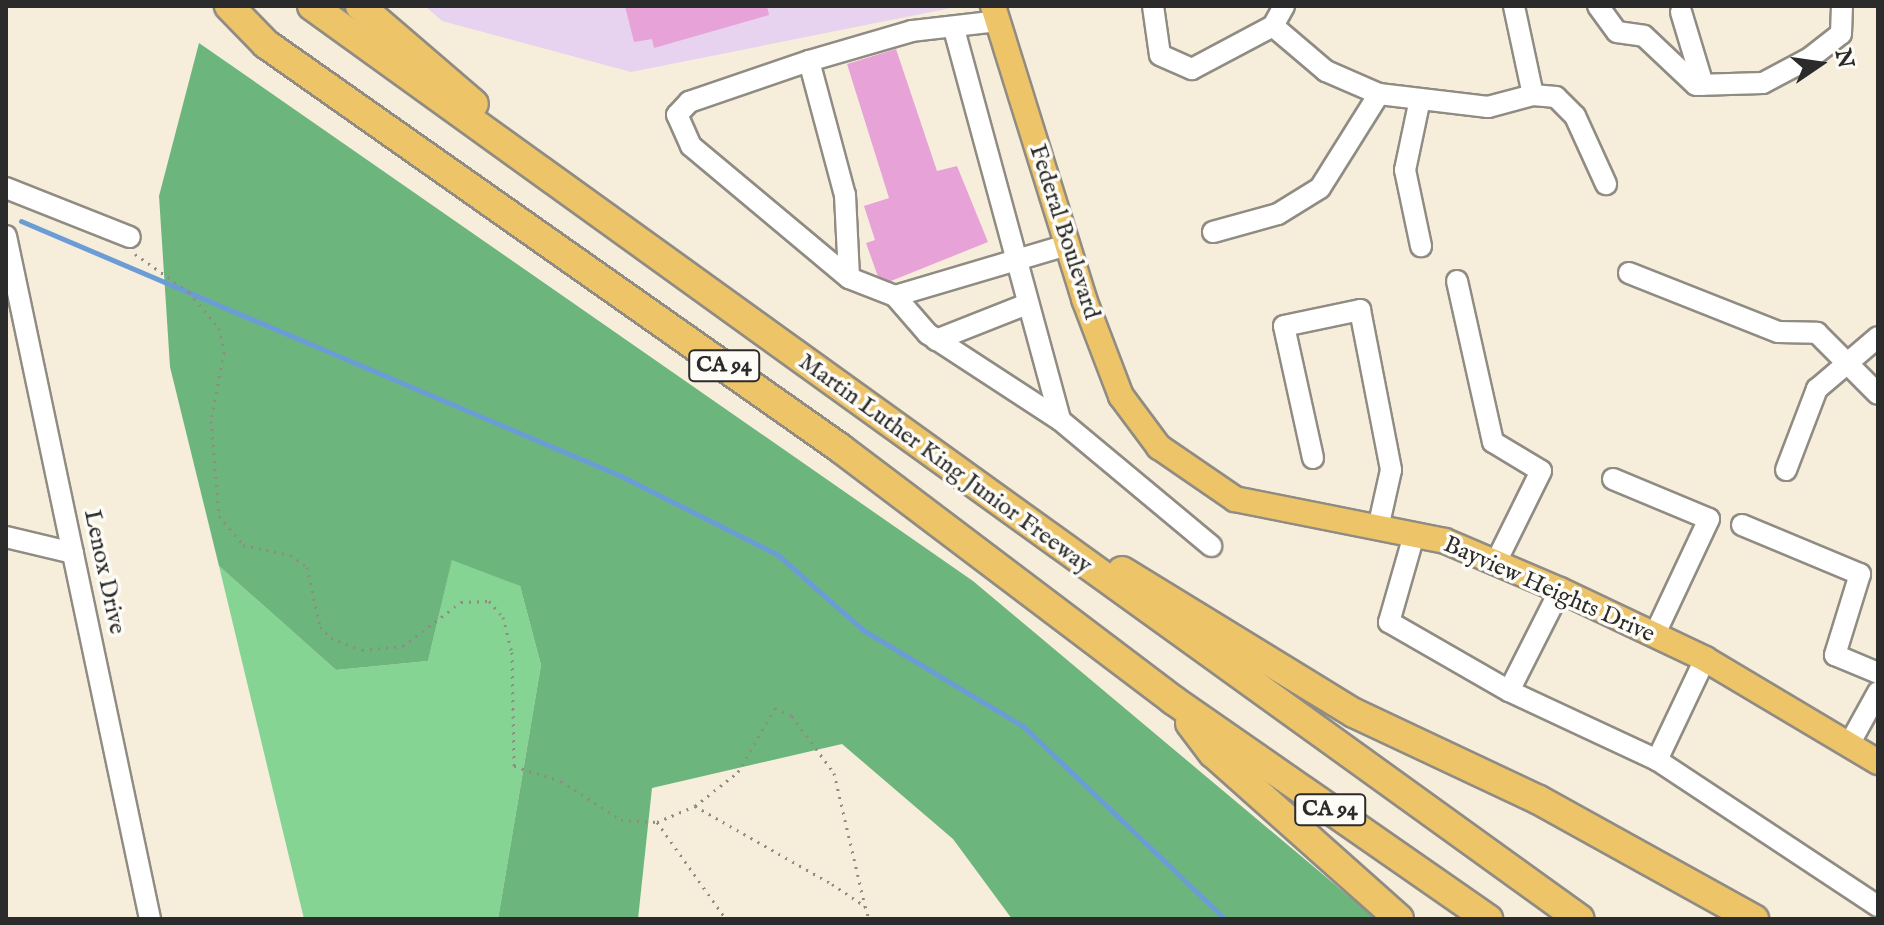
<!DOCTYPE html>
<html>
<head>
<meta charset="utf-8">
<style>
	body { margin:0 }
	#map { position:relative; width:1884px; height:925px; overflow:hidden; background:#f6eedb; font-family:"IM FELL English",serif }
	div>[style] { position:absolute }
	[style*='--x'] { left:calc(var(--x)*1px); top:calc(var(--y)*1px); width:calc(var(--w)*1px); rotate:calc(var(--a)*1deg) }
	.built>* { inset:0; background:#e7d2ef }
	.green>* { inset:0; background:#85d494 }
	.forest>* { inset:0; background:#6cb67e }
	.stream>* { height:5px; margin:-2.5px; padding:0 2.5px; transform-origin:2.5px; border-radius:2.5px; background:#6b9cd5 }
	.building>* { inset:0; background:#e7a3d7 }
	.path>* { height:3px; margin-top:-1.5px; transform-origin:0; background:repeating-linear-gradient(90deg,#908c83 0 2px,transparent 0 8px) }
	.roads { filter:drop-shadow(2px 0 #908c83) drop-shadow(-2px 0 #908c83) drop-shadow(0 2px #908c83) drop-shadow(0 -2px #908c83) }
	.minor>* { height:20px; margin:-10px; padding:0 10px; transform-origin:10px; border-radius:10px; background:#fff }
	.major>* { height:24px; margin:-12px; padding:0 12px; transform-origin:12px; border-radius:12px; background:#eec469 }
	.highway>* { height:28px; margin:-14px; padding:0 14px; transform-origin:14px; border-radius:14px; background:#eec469 }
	span { translate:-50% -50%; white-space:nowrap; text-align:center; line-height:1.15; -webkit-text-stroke:7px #fdfcf7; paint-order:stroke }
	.shield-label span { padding:2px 6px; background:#fdfcf7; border:2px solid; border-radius:6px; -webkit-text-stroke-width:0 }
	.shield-label { font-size:22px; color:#2b2b2b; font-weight:700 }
	.street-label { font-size:24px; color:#2b2b2b }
	.frame { position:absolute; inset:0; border:8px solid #2b2b2b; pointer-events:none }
	.north { position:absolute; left:1780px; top:24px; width:80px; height:80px; -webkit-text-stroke:6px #fdfcf7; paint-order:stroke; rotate:77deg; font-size:22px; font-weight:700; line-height:32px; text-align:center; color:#2b2b2b }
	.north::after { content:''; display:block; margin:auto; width:28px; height:36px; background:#2b2b2b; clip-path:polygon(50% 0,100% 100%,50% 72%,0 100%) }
</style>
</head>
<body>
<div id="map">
	<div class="built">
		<i style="clip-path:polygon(425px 6px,961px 6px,631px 72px,442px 21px)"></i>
	</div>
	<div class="green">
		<i style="clip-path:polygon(452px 559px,520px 586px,541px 665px,498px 919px,304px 919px,219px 566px,336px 670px,428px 661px)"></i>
	</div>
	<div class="forest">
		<i style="clip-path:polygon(199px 43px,973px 581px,1376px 919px,1012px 919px,953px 839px,842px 744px,652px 788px,638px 919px,498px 919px,541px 665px,520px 586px,452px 560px,428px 661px,336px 670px,219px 566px,170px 367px,159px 196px)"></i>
	</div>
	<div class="stream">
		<i style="--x:21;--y:221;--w:652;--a:23.03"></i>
		<i style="--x:621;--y:476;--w:176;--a:26.7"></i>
		<i style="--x:778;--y:555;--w:113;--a:41.4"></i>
		<i style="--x:863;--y:630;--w:187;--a:31"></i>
		<i style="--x:1023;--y:726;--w:279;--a:43.7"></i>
	</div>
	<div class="building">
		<i style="clip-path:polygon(625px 6px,767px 6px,769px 15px,654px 48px,652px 39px,634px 42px)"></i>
		<i style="clip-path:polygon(896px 49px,937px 171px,957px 166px,988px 242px,881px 285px,866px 243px,875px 240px,864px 206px,889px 198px,847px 64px)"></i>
	</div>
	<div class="path">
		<i style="--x:135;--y:254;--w:66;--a:35.1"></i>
		<i style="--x:189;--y:292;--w:47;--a:50.2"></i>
		<i style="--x:219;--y:328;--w:25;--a:78"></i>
		<i style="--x:224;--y:352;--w:70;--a:100.7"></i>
		<i style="--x:211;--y:421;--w:95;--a:85.2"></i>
		<i style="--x:219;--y:516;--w:38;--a:50"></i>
		<i style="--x:243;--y:545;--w:48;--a:12"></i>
		<i style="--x:290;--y:555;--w:21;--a:35"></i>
		<i style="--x:307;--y:567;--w:61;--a:77.8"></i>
		<i style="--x:320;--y:627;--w:16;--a:45"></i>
		<i style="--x:331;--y:638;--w:33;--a:21"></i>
		<i style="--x:362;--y:650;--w:41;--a:-5.6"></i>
		<i style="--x:403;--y:646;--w:73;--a:-37.2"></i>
		<i style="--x:461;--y:602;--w:28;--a:-2"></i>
		<i style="--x:489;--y:601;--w:21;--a:49"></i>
		<i style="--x:503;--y:617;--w:36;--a:76"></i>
		<i style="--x:512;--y:652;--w:114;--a:89"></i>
		<i style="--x:514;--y:766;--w:49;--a:17.7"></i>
		<i style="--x:561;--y:781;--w:72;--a:33"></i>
		<i style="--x:621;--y:820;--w:36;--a:3"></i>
		<i style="--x:657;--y:822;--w:41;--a:-22.8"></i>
		<i style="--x:695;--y:806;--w:158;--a:29.7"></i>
		<i style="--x:832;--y:884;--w:40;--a:34"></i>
		<i style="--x:865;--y:906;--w:14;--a:73"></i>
		<i style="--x:695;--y:806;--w:55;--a:-38.3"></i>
		<i style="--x:738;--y:772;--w:74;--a:-60"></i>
		<i style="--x:775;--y:708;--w:19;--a:25"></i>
		<i style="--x:792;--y:716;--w:71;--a:53.6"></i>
		<i style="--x:834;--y:773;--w:137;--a:76.9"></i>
		<i style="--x:657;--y:822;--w:119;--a:54.6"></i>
	</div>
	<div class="roads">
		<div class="minor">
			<i style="--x:1153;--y:6;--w:49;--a:81.9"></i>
			<i style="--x:1160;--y:55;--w:35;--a:24"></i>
			<i style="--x:1192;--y:69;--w:92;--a:-28"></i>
			<i style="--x:1273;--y:26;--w:23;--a:-61"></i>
			<i style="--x:1598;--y:6;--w:32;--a:54"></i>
			<i style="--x:1617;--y:32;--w:27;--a:8"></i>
			<i style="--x:1644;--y:36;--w:71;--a:43.3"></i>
			<i style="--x:1696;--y:85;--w:67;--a:-1.7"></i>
			<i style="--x:1763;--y:83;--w:53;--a:-28"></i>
			<i style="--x:1810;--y:58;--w:39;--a:-38"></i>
			<i style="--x:1841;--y:34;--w:28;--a:-88"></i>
			<i style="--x:1681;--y:12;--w:76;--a:73.2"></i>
			<i style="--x:1273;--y:26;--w:70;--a:40.3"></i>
			<i style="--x:1326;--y:71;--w:58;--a:23.5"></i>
			<i style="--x:1379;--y:94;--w:110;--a:6.8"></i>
			<i style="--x:1488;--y:107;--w:47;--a:-14.9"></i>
			<i style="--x:1533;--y:95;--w:91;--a:-102.1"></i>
			<i style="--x:954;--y:29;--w:405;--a:74.8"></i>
			<i style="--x:1060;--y:420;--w:158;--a:-146.9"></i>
			<i style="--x:928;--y:334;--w:50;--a:-131"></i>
			<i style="--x:895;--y:296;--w:49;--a:-158.6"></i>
			<i style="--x:849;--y:278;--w:206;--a:-140.1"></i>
			<i style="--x:691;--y:146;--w:34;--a:-114"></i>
			<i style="--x:677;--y:115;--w:18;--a:-47"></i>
			<i style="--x:689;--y:102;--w:127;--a:-18.9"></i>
			<i style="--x:809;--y:61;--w:107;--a:-16.2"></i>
			<i style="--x:912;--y:31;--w:87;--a:-6.6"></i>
			<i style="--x:809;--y:61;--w:139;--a:75"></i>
			<i style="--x:845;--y:195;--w:83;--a:87.2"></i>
			<i style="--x:1533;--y:95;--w:23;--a:5"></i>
			<i style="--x:1556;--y:97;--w:27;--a:45"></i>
			<i style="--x:1575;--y:116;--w:75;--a:65.5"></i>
			<i style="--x:1420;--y:99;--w:73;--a:101.9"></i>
			<i style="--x:1405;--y:170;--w:78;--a:78.1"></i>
			<i style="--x:6;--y:188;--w:133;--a:21.6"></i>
			<i style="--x:1213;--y:232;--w:67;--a:-15.5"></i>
			<i style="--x:1278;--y:214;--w:49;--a:-31.8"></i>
			<i style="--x:1320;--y:188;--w:111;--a:-57.9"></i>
			<i style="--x:6;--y:236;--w:698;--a:78.09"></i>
			<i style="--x:1629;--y:273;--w:160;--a:21.6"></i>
			<i style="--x:1778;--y:332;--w:39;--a:1"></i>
			<i style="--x:1817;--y:333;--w:86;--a:45"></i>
			<i style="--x:1457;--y:281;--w:165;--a:77.4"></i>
			<i style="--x:1493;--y:442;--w:56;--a:31.1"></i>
			<i style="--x:1541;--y:471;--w:104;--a:116.3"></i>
			<i style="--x:895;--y:296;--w:179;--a:-16.5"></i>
			<i style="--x:936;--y:340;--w:98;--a:-21.6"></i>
			<i style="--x:1060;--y:420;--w:197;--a:39.8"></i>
			<i style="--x:1313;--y:458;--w:135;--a:-102.4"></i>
			<i style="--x:1284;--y:326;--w:78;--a:-11.9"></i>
			<i style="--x:1360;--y:310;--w:163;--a:79"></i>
			<i style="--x:1391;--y:470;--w:59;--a:102.6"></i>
			<i style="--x:1786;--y:470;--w:87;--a:-69.1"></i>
			<i style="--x:1817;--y:389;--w:80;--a:-40.4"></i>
			<i style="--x:1613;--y:479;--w:104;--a:22.6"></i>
			<i style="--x:1709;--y:519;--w:129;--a:115.2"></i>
			<i style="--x:1742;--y:525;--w:128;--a:22.6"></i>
			<i style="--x:1860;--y:574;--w:85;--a:107.2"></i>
			<i style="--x:1835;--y:655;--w:47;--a:22.7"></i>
			<i style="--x:1414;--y:535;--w:91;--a:106"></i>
			<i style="--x:1389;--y:622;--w:138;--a:29.9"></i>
			<i style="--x:1509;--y:691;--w:163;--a:25"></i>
			<i style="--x:6;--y:537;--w:69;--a:13.4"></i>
			<i style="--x:1705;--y:659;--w:112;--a:115.4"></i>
			<i style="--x:1657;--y:760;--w:265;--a:33.5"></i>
			<i style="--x:1509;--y:691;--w:113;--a:-63.2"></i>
			<i style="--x:1851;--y:741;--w:56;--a:-61.1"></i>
		</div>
		<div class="major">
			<i style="--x:993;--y:6;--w:307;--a:72.7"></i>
			<i style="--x:1084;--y:299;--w:104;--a:69.1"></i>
			<i style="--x:1121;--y:396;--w:64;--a:53.3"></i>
			<i style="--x:1159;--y:447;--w:92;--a:34.4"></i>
			<i style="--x:1235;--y:499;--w:214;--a:11.3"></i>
			<i style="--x:1445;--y:541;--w:125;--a:23.1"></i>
			<i style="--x:1560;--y:590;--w:161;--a:25.4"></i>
			<i style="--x:1705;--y:659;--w:201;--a:30.8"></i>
		</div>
		<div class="highway">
			<i style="--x:229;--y:6;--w:53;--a:45.8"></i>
			<i style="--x:266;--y:44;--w:702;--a:35.14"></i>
			<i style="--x:840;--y:448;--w:418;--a:37.1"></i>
			<i style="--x:1173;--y:700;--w:384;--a:34.8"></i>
			<i style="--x:312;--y:6;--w:1562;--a:35.76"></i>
			<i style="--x:360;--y:6;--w:150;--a:40.7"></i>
			<i style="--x:1122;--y:571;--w:272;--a:31.5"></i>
			<i style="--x:1354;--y:713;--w:204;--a:25.2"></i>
			<i style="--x:1539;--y:800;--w:246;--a:29"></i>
			<i style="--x:1190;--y:723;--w:38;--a:53"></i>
			<i style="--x:1213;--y:753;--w:249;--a:41.7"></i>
		</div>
	</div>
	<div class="shield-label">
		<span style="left:724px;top:366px">CA 94</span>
		<span style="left:1330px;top:810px">CA 94</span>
	</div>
	<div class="street-label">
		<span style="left:1064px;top:232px;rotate:72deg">Federal Boulevard</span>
		<span style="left:945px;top:464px;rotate:36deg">Martin Luther King Junior Freeway</span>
		<span style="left:104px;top:572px;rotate:78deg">Lenox Drive</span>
		<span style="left:1549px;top:590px;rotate:24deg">Bayview Heights Drive</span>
	</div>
	<div class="frame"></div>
	<div class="north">N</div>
</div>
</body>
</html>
